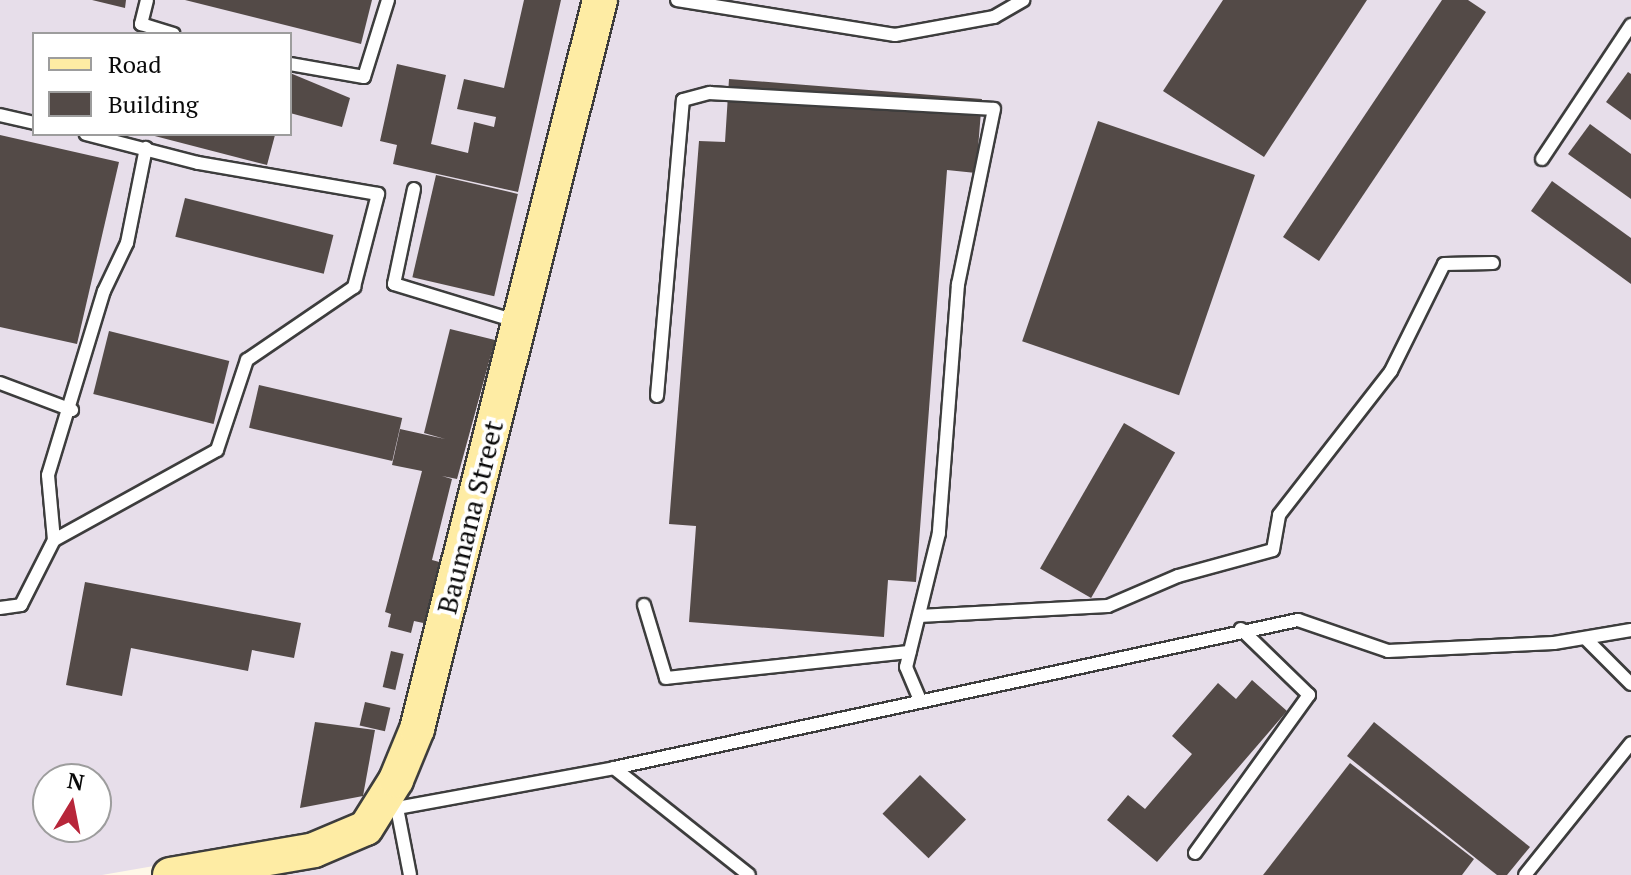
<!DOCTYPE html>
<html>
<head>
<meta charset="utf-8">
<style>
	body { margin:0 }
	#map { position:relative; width:1631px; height:875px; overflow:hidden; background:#fff8e8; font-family:"PT Serif",serif }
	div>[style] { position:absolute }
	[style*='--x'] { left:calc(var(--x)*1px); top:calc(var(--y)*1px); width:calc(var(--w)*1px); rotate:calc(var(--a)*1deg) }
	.industrial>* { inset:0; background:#e7deea }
	.building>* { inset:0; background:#534a47; transform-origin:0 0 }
	.roads { filter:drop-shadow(2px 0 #3d3d3d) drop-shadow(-2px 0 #3d3d3d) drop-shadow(0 2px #3d3d3d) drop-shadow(0 -2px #3d3d3d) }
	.service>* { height:12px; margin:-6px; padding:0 6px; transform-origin:6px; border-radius:6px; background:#fff }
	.secondary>* { height:34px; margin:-17px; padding:0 17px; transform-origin:17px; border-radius:17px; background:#feeca4 }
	span { translate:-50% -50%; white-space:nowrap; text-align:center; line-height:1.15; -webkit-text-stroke:8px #fff; paint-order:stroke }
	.street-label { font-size:28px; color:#0a0a0a }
	.legend { position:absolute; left:32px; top:32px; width:260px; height:104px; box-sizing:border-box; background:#fff; border:2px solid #9d9d9d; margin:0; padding:10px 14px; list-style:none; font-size:24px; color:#0a0a0a }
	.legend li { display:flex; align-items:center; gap:16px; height:40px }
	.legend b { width:40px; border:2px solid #9d9d9d }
	.north { position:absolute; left:32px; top:763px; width:80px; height:80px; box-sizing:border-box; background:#fff; border:2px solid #9d9d9d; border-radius:50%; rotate:10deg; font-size:22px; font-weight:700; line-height:32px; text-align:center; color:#0a0a0a }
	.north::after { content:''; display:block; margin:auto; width:28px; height:36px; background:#b7263a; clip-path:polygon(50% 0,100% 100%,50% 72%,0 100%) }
</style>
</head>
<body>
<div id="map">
	<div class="industrial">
		<i style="clip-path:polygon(evenodd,0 0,587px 0,405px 726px,357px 818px,310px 839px,102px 875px,0 875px,0 0,34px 34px,290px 34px,290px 134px,34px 134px,34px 34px,0 0,48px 779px,96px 779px,96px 827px,48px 827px,48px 779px)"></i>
		<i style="clip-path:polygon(613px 0,1631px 0,1631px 875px,243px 875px,374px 838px)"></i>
	</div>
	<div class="building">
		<i style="clip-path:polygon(92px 0,126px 0,125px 8px)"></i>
		<i style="clip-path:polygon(185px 0,372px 0,361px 44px)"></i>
		<i style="clip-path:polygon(524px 0,561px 0,518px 192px,393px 164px,397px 145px,380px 141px,397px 64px,446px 75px,431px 144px,468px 153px,474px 122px,494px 127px,496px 117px,457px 109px,464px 79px,504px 88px)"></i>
		<i style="clip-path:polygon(1223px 0,1367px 0,1264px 157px,1163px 91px)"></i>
		<i style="clip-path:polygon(1442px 0,1468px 0,1486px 12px,1319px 261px,1283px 237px)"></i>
		<i style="clip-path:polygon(1628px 72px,1631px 74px,1631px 120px,1606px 102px)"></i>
		<i style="clip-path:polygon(290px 73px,350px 98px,342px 127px,290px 113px)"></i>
		<i style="clip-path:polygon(729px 79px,982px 99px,976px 173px,947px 170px,916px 582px,888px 580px,884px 637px,689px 622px,696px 526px,669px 524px,699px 141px,725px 142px)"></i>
		<i style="left:1098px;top:121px;width:166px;height:233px;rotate:19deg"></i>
		<i style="clip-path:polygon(1590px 124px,1631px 154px,1631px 199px,1568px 154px)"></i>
		<i style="clip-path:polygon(147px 134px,272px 134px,275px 135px,267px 165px)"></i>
		<i style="clip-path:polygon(0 135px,119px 162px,77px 344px,0 327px)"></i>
		<i style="left:436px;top:175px;width:84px;height:105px;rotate:13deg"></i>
		<i style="clip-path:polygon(1552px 181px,1631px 238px,1631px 284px,1531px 211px)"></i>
		<i style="left:185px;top:198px;width:153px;height:40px;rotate:14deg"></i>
		<i style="clip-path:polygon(450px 329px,495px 340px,457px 479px,442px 476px,452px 479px,432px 560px,443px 563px,428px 624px,414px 621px,411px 633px,388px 627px,391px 614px,385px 612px,422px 471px,392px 465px,400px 429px,445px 439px,424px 433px)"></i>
		<i style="left:109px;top:331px;width:124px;height:65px;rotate:14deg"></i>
		<i style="left:259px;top:385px;width:147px;height:44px;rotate:13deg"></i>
		<i style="left:1124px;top:423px;width:59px;height:168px;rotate:30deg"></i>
		<i style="clip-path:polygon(85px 582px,301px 623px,294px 658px,252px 650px,248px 671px,131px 648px,122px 696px,66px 685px)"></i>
		<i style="left:391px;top:651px;width:13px;height:37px;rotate:13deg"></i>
		<i style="clip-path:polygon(1252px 680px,1287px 711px,1157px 862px,1107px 820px,1128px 795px,1145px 809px,1192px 754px,1172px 736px,1218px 683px,1236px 699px)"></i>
		<i style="left:365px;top:702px;width:26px;height:24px;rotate:13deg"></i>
		<i style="clip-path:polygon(315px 722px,375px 730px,363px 796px,300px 808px)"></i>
		<i style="clip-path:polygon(1374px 722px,1530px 847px,1507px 875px,1497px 875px,1347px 756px)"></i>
		<i style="clip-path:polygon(1350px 763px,1474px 859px,1462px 875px,1263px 875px)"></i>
		<i style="left:920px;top:775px;width:64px;height:54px;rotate:44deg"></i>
	</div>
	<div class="roads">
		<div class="service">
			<i style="--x:147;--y:0;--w:25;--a:104"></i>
			<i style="--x:141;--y:24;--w:34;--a:17"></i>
			<i style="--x:677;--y:0;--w:221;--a:9.1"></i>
			<i style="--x:895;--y:35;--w:101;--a:-10.3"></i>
			<i style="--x:994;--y:17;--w:34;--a:-30"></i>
			<i style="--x:290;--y:64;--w:75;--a:10"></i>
			<i style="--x:364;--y:77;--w:81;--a:-72.7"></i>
			<i style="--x:0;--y:115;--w:35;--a:13"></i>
			<i style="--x:1542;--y:159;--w:161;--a:-56.4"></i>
			<i style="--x:414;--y:189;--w:97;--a:101.9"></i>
			<i style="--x:394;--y:284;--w:127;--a:16.9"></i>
			<i style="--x:0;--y:383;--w:77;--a:20.6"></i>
			<i style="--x:657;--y:396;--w:297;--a:-85"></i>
			<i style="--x:683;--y:100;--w:28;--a:-15"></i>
			<i style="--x:710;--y:93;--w:284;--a:3.2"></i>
			<i style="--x:994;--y:109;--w:179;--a:101.6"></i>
			<i style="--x:958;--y:284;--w:250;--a:94.4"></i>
			<i style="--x:939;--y:533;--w:138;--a:103.8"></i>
			<i style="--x:906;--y:667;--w:36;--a:67"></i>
			<i style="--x:54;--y:540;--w:65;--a:-95.3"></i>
			<i style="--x:48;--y:475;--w:192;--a:-73.1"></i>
			<i style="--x:104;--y:291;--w:53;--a:-64.4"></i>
			<i style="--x:127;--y:243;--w:97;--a:-78.7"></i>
			<i style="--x:644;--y:605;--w:76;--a:73.2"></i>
			<i style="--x:666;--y:678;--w:245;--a:-6.1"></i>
			<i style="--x:0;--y:608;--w:21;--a:-8"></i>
			<i style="--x:21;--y:605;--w:73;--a:-63.1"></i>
			<i style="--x:54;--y:540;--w:186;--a:-28.9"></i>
			<i style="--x:217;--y:450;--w:95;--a:-71.6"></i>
			<i style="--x:247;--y:360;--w:130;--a:-34.3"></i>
			<i style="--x:354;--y:287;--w:96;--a:-75.5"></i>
			<i style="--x:378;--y:194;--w:183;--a:-170.2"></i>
			<i style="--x:198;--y:163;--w:116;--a:-165.5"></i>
			<i style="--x:919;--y:616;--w:189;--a:-3"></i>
			<i style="--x:1108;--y:606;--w:76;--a:-23.2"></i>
			<i style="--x:1178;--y:576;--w:98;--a:-15.3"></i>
			<i style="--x:1273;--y:550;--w:36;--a:-80"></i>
			<i style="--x:1279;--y:515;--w:182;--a:-52.1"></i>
			<i style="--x:1391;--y:371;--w:119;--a:-63.6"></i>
			<i style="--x:1444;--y:264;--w:49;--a:-1.2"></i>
			<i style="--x:1585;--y:638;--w:65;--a:45"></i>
			<i style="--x:614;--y:768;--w:172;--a:38.4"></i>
			<i style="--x:384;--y:804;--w:14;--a:17"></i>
			<i style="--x:397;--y:808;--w:221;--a:-10.4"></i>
			<i style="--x:614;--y:768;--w:700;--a:-12.21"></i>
			<i style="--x:1298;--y:620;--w:95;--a:19"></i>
			<i style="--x:1388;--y:651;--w:166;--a:-2.8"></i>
			<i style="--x:1554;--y:643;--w:78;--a:-9.6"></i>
			<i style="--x:397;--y:808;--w:68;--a:79"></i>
			<i style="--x:1195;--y:853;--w:195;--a:-54.2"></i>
			<i style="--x:1309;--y:695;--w:95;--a:-135.9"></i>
			<i style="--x:1525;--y:875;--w:169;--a:-51.2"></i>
		</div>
		<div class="secondary">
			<i style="--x:170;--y:875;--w:146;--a:-9.8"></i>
			<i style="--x:314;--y:850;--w:56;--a:-22.9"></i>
			<i style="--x:366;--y:828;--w:57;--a:-58"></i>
			<i style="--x:396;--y:780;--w:55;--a:-67.6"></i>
			<i style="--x:417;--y:729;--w:752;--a:-75.91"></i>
		</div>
	</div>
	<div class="street-label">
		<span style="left:470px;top:517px;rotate:-76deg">Baumana Street</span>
	</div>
	<ul class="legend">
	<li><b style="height:10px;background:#feeca4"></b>Road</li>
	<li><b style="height:22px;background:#534a47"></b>Building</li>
	</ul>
	<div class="north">N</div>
</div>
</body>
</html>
